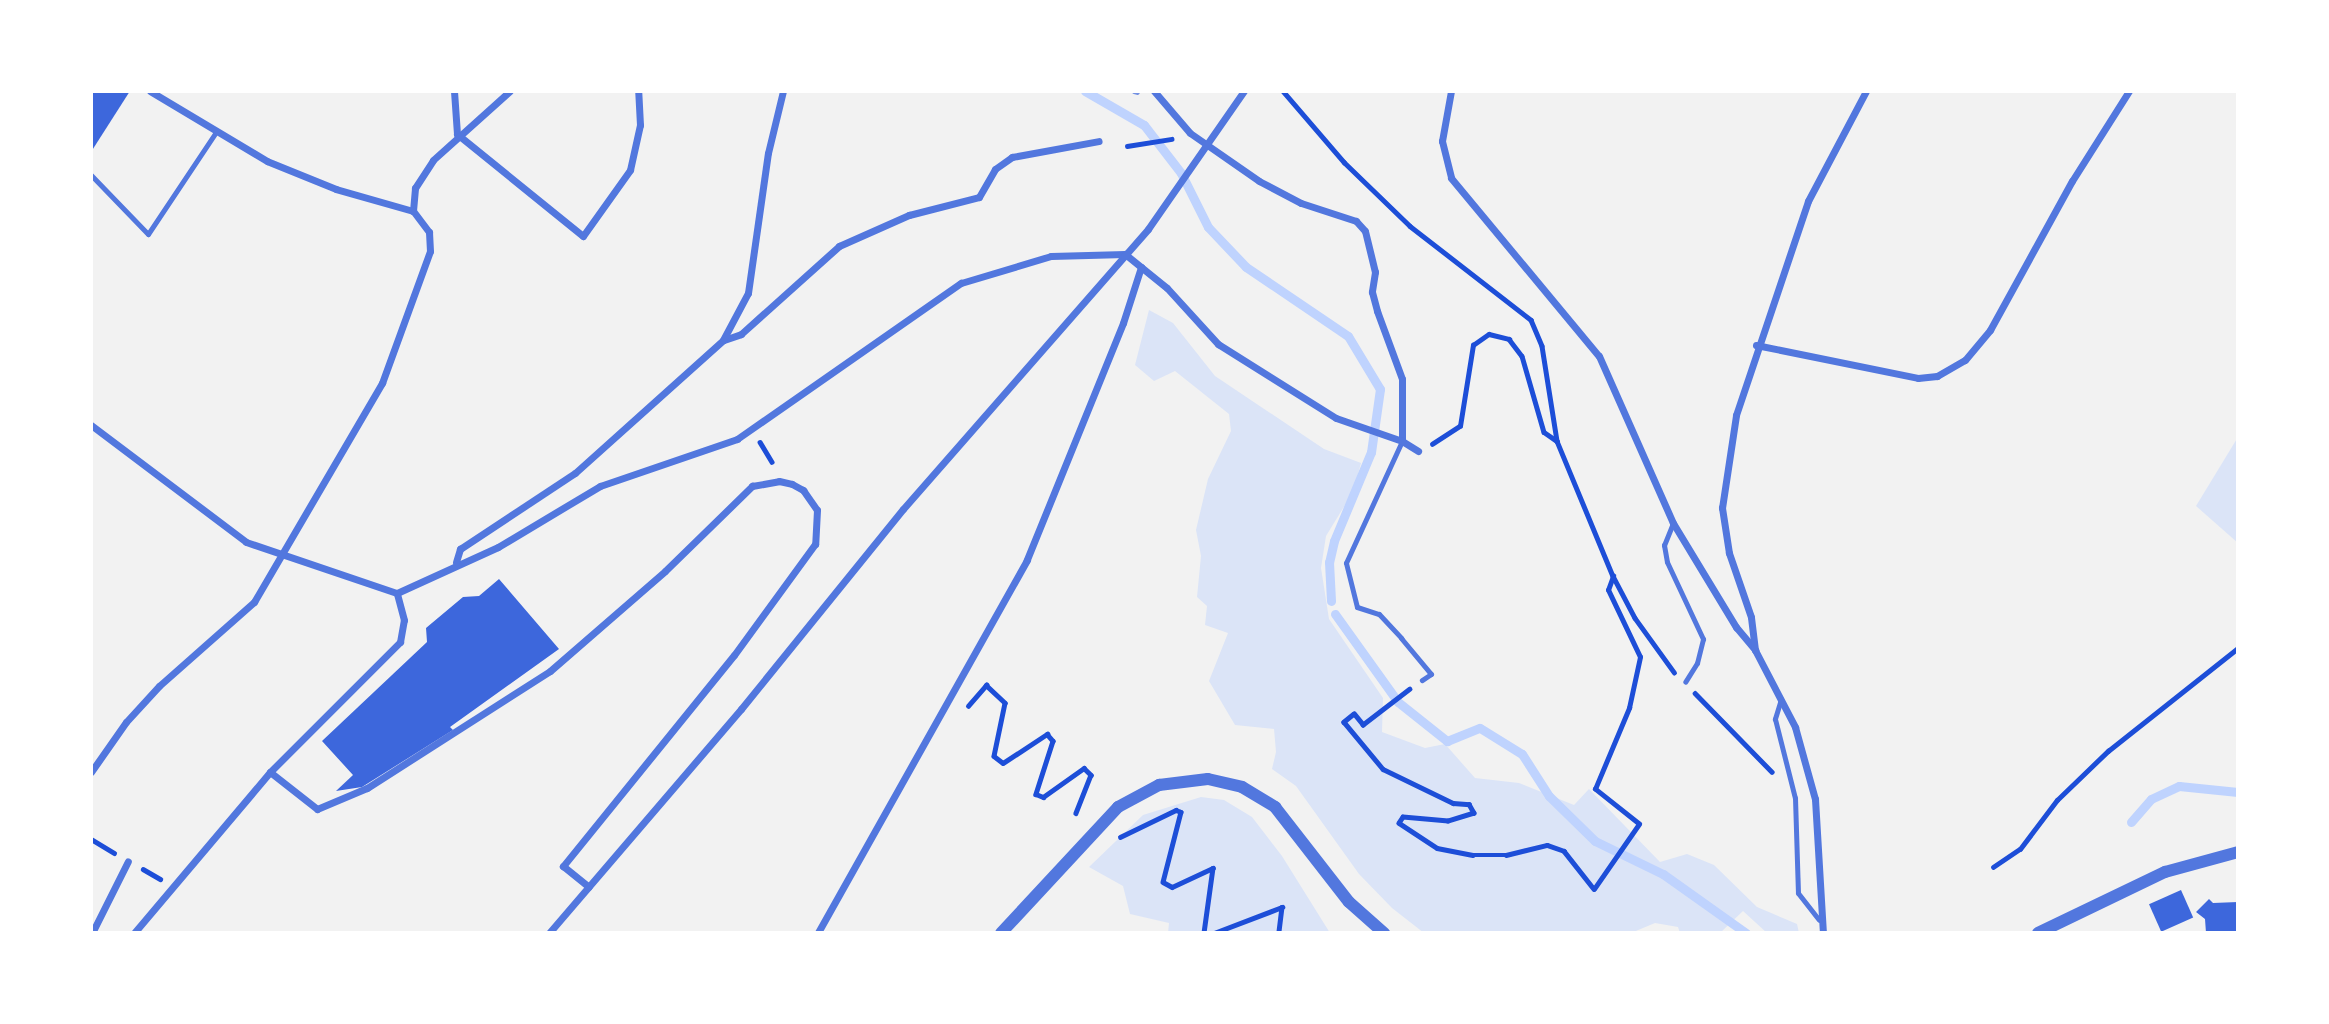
<!DOCTYPE html>
<html>
<head>
<meta charset="utf-8">
<style>
	body { margin:0 }
	#map { position:relative; width:2329px; height:1024px; overflow:hidden; background:#f2f2f2; font-family:Manrope,sans-serif }
	div>[style] { position:absolute }
	[style*='--x'] { left:calc(var(--x)*1px); top:calc(var(--y)*1px); width:calc(var(--w)*1px); rotate:calc(var(--a)*1deg) }
	.green>* { inset:0; background:#dbe4f7 }
	.stream>* { height:9px; margin:-4.5px; padding:0 4.5px; transform-origin:4.5px; border-radius:4.5px; background:#bfd3fe }
	.building>* { inset:0; background:#3d67dc; transform-origin:0 0 }
	.path>* { height:4.5px; margin:-2.25px; padding:0 2.25px; transform-origin:2.25px; border-radius:2.25px; background:#1d4ed8 }
	.service>* { height:5px; margin:-2.5px; padding:0 2.5px; transform-origin:2.5px; border-radius:2.5px; background:#5277de }
	.minor>* { height:7px; margin:-3.5px; padding:0 3.5px; transform-origin:3.5px; border-radius:3.5px; background:#5277de }
	.tertiary>* { height:12px; margin:-6px; padding:0 6px; transform-origin:6px; border-radius:6px; background:#5277de }
	.rail>* { height:5px; margin:-2.5px; padding:0 2.5px; transform-origin:2.5px; border-radius:2.5px; background:#7290e2 }
	span { translate:-50% -50%; white-space:nowrap; text-align:center; line-height:1.15; -webkit-text-stroke:5px #fff; paint-order:stroke }
	.frame { position:absolute; inset:0; border:93px solid #fff; pointer-events:none }
</style>
</head>
<body>
<div id="map">
	<div class="green">
		<i style="clip-path:polygon(1149px 310px,1173px 323px,1215px 376px,1324px 449px,1361px 463px,1353px 492px,1326px 536px,1321px 568px,1329px 619px,1383px 698px,1382px 732px,1425px 748px,1445px 744px,1475px 778px,1519px 783px,1574px 805px,1589px 789px,1660px 862px,1687px 854px,1714px 865px,1757px 907px,1797px 924px,1799px 933px,1767px 933px,1743px 911px,1720px 933px,1680px 933px,1678px 927px,1655px 923px,1631px 933px,1424px 933px,1392px 908px,1359px 874px,1296px 786px,1272px 769px,1276px 752px,1274px 729px,1235px 725px,1209px 681px,1228px 633px,1205px 625px,1207px 606px,1197px 597px,1201px 556px,1196px 530px,1208px 479px,1231px 431px,1229px 414px,1175px 371px,1154px 381px,1135px 365px)"></i>
		<i style="clip-path:polygon(2238px 437px,2238px 543px,2196px 506px)"></i>
		<i style="clip-path:polygon(1201px 797px,1224px 800px,1252px 817px,1282px 856px,1330px 933px,1168px 933px,1169px 923px,1130px 914px,1123px 886px,1089px 867px,1143px 815px)"></i>
	</div>
	<div class="stream">
		<i style="--x:1085;--y:91;--w:68;--a:30"></i>
		<i style="--x:1144;--y:125;--w:61;--a:52.4"></i>
		<i style="--x:1181;--y:173;--w:60;--a:63.4"></i>
		<i style="--x:1208;--y:227;--w:55;--a:46.5"></i>
		<i style="--x:1246;--y:267;--w:123;--a:34.1"></i>
		<i style="--x:1348;--y:336;--w:62;--a:58.9"></i>
		<i style="--x:1380;--y:389;--w:64;--a:98.1"></i>
		<i style="--x:1371;--y:452;--w:96;--a:112.6"></i>
		<i style="--x:1334;--y:541;--w:22;--a:103"></i>
		<i style="--x:1329;--y:562;--w:39;--a:87"></i>
		<i style="--x:1335;--y:614;--w:108;--a:54.4"></i>
		<i style="--x:1398;--y:702;--w:63;--a:38.5"></i>
		<i style="--x:1447;--y:741;--w:35;--a:-22"></i>
		<i style="--x:1480;--y:728;--w:49;--a:31.8"></i>
		<i style="--x:1522;--y:754;--w:50;--a:57.3"></i>
		<i style="--x:1549;--y:796;--w:64;--a:44.4"></i>
		<i style="--x:1595;--y:841;--w:76;--a:25.9"></i>
		<i style="--x:1663;--y:874;--w:102;--a:35.4"></i>
		<i style="--x:2131;--y:822;--w:30;--a:-49"></i>
		<i style="--x:2151;--y:799;--w:31;--a:-25"></i>
		<i style="--x:2179;--y:786;--w:59;--a:5.8"></i>
	</div>
	<div class="building">
		<i style="clip-path:polygon(91px 91px,130px 91px,91px 152px)"></i>
		<i style="clip-path:polygon(499px 579px,559px 649px,450px 727px,453px 730px,362px 787px,336px 791px,353px 775px,322px 741px,427px 642px,426px 628px,463px 597px,479px 596px)"></i>
		<i style="left:2181px;top:890px;width:30px;height:35px;rotate:66deg"></i>
		<i style="clip-path:polygon(2209px 899px,2213px 903px,2238px 902px,2238px 933px,2206px 933px,2205px 919px,2196px 912px)"></i>
	</div>
	<div class="path">
		<i style="--x:1283;--y:91;--w:94;--a:49.3"></i>
		<i style="--x:1344;--y:162;--w:92;--a:44.1"></i>
		<i style="--x:1410;--y:226;--w:153;--a:37.8"></i>
		<i style="--x:1531;--y:320;--w:28;--a:67"></i>
		<i style="--x:1542;--y:346;--w:96;--a:81"></i>
		<i style="--x:1127;--y:146;--w:45;--a:-9"></i>
		<i style="--x:760;--y:442;--w:23;--a:59"></i>
		<i style="--x:1432;--y:444;--w:33;--a:-33"></i>
		<i style="--x:1460;--y:426;--w:82;--a:-80.9"></i>
		<i style="--x:1473;--y:345;--w:19;--a:-35"></i>
		<i style="--x:1489;--y:334;--w:21;--a:14"></i>
		<i style="--x:1509;--y:339;--w:21;--a:53"></i>
		<i style="--x:1522;--y:356;--w:79;--a:73.9"></i>
		<i style="--x:1544;--y:432;--w:16;--a:35"></i>
		<i style="--x:1557;--y:441;--w:146;--a:67.5"></i>
		<i style="--x:1613;--y:576;--w:47;--a:62.4"></i>
		<i style="--x:1635;--y:618;--w:67;--a:54.2"></i>
		<i style="--x:1410;--y:689;--w:59;--a:142.5"></i>
		<i style="--x:1363;--y:725;--w:14;--a:-129"></i>
		<i style="--x:1354;--y:714;--w:13;--a:141"></i>
		<i style="--x:1344;--y:722;--w:61;--a:50.3"></i>
		<i style="--x:1383;--y:769;--w:78;--a:25.9"></i>
		<i style="--x:1453;--y:803;--w:16;--a:4"></i>
		<i style="--x:1469;--y:804;--w:10;--a:61"></i>
		<i style="--x:1474;--y:813;--w:27;--a:163"></i>
		<i style="--x:1448;--y:821;--w:45;--a:-174.9"></i>
		<i style="--x:1403;--y:817;--w:7;--a:124"></i>
		<i style="--x:1399;--y:823;--w:45;--a:33.3"></i>
		<i style="--x:1437;--y:848;--w:36;--a:11"></i>
		<i style="--x:1472;--y:855;--w:34;--a:0"></i>
		<i style="--x:1506;--y:855;--w:42;--a:-13.7"></i>
		<i style="--x:1547;--y:845;--w:18;--a:19"></i>
		<i style="--x:1564;--y:851;--w:48;--a:51.7"></i>
		<i style="--x:1594;--y:889;--w:79;--a:-55.3"></i>
		<i style="--x:1639;--y:824;--w:56;--a:-141.5"></i>
		<i style="--x:1595;--y:789;--w:88;--a:-67.2"></i>
		<i style="--x:1629;--y:708;--w:52;--a:-77.8"></i>
		<i style="--x:1640;--y:657;--w:74;--a:-115.5"></i>
		<i style="--x:1608;--y:590;--w:15;--a:-70"></i>
		<i style="--x:1695;--y:693;--w:110;--a:45.7"></i>
		<i style="--x:968;--y:706;--w:28;--a:-49"></i>
		<i style="--x:986;--y:685;--w:26;--a:43"></i>
		<i style="--x:1005;--y:703;--w:54;--a:101.7"></i>
		<i style="--x:994;--y:756;--w:11;--a:38"></i>
		<i style="--x:1003;--y:763;--w:53;--a:-33.4"></i>
		<i style="--x:1047;--y:734;--w:9;--a:49"></i>
		<i style="--x:1053;--y:741;--w:56;--a:107.8"></i>
		<i style="--x:1036;--y:794;--w:8;--a:23"></i>
		<i style="--x:1043;--y:797;--w:50;--a:-35.3"></i>
		<i style="--x:1084;--y:768;--w:10;--a:45"></i>
		<i style="--x:1091;--y:775;--w:41;--a:111.5"></i>
		<i style="--x:1120;--y:837;--w:62;--a:-25.7"></i>
		<i style="--x:1176;--y:810;--w:5;--a:22"></i>
		<i style="--x:1181;--y:812;--w:72;--a:104.4"></i>
		<i style="--x:1163;--y:882;--w:10;--a:29"></i>
		<i style="--x:1172;--y:887;--w:45;--a:-24.9"></i>
		<i style="--x:1213;--y:868;--w:66;--a:97.9"></i>
		<i style="--x:91;--y:839;--w:27;--a:31"></i>
		<i style="--x:1993;--y:867;--w:32;--a:-34"></i>
		<i style="--x:2020;--y:849;--w:61;--a:-52.9"></i>
		<i style="--x:2057;--y:800;--w:71;--a:-43.9"></i>
		<i style="--x:2108;--y:751;--w:166;--a:-38.4"></i>
		<i style="--x:143;--y:869;--w:20;--a:30"></i>
		<i style="--x:1214;--y:933;--w:73;--a:-20.9"></i>
		<i style="--x:1282;--y:907;--w:26;--a:97"></i>
	</div>
	<div class="service">
		<i style="--x:91;--y:175;--w:82;--a:46"></i>
		<i style="--x:148;--y:234;--w:123;--a:-56.3"></i>
		<i style="--x:1402;--y:441;--w:134;--a:114.7"></i>
		<i style="--x:1346;--y:563;--w:45;--a:76"></i>
		<i style="--x:1357;--y:607;--w:23;--a:18"></i>
		<i style="--x:1379;--y:614;--w:33;--a:47"></i>
		<i style="--x:1401;--y:638;--w:47;--a:50.2"></i>
		<i style="--x:1431;--y:674;--w:11;--a:146"></i>
		<i style="--x:1673;--y:523;--w:24;--a:112"></i>
		<i style="--x:1664;--y:545;--w:17;--a:80"></i>
		<i style="--x:1667;--y:562;--w:85;--a:64.9"></i>
		<i style="--x:1703;--y:639;--w:25;--a:104"></i>
		<i style="--x:1697;--y:663;--w:22;--a:122"></i>
		<i style="--x:1781;--y:699;--w:21;--a:107"></i>
		<i style="--x:1775;--y:719;--w:81;--a:75.8"></i>
		<i style="--x:1795;--y:798;--w:95;--a:88.2"></i>
		<i style="--x:1798;--y:893;--w:34;--a:52"></i>
	</div>
	<div class="minor">
		<i style="--x:454;--y:91;--w:43;--a:86"></i>
		<i style="--x:1154;--y:91;--w:55;--a:49.4"></i>
		<i style="--x:1190;--y:133;--w:84;--a:34.8"></i>
		<i style="--x:1259;--y:181;--w:47;--a:27.6"></i>
		<i style="--x:1301;--y:203;--w:58;--a:18.1"></i>
		<i style="--x:1356;--y:221;--w:13;--a:48"></i>
		<i style="--x:1365;--y:231;--w:42;--a:76.3"></i>
		<i style="--x:1375;--y:272;--w:20;--a:99"></i>
		<i style="--x:1372;--y:292;--w:20;--a:75"></i>
		<i style="--x:1377;--y:311;--w:72;--a:69.8"></i>
		<i style="--x:1402;--y:379;--w:62;--a:90"></i>
		<i style="--x:1402;--y:441;--w:19;--a:32"></i>
		<i style="--x:1451;--y:91;--w:51;--a:100.2"></i>
		<i style="--x:1442;--y:141;--w:38;--a:76"></i>
		<i style="--x:1451;--y:178;--w:231;--a:50.3"></i>
		<i style="--x:1599;--y:356;--w:183;--a:66.1"></i>
		<i style="--x:1673;--y:523;--w:122;--a:58.8"></i>
		<i style="--x:1736;--y:627;--w:30;--a:50"></i>
		<i style="--x:1755;--y:650;--w:87;--a:62.5"></i>
		<i style="--x:1795;--y:727;--w:75;--a:74.5"></i>
		<i style="--x:1815;--y:799;--w:134;--a:86.6"></i>
		<i style="--x:457;--y:134;--w:162;--a:39"></i>
		<i style="--x:583;--y:236;--w:81;--a:-54.5"></i>
		<i style="--x:630;--y:170;--w:46;--a:-77.5"></i>
		<i style="--x:640;--y:125;--w:34;--a:-93"></i>
		<i style="--x:413;--y:211;--w:23;--a:-85"></i>
		<i style="--x:415;--y:188;--w:33;--a:-57"></i>
		<i style="--x:433;--y:160;--w:103;--a:-41.9"></i>
		<i style="--x:1141;--y:267;--w:33;--a:39"></i>
		<i style="--x:1167;--y:288;--w:76;--a:47.7"></i>
		<i style="--x:1218;--y:344;--w:139;--a:32.1"></i>
		<i style="--x:1336;--y:418;--w:70;--a:19.2"></i>
		<i style="--x:724;--y:340;--w:18;--a:-19"></i>
		<i style="--x:741;--y:334;--w:132;--a:-41.9"></i>
		<i style="--x:839;--y:246;--w:77;--a:-23.9"></i>
		<i style="--x:909;--y:215;--w:72;--a:-14.4"></i>
		<i style="--x:979;--y:197;--w:32;--a:-60"></i>
		<i style="--x:995;--y:169;--w:21;--a:-35"></i>
		<i style="--x:1012;--y:157;--w:88;--a:-10.4"></i>
		<i style="--x:1756;--y:345;--w:165;--a:11.5"></i>
		<i style="--x:1918;--y:378;--w:19;--a:-6"></i>
		<i style="--x:1937;--y:376;--w:32;--a:-30"></i>
		<i style="--x:1965;--y:360;--w:39;--a:-50"></i>
		<i style="--x:1990;--y:330;--w:170;--a:-61.2"></i>
		<i style="--x:2072;--y:181;--w:107;--a:-57.7"></i>
		<i style="--x:91;--y:425;--w:194;--a:37"></i>
		<i style="--x:246;--y:542;--w:159;--a:18.7"></i>
		<i style="--x:397;--y:593;--w:111;--a:-24.5"></i>
		<i style="--x:498;--y:547;--w:119;--a:-30.9"></i>
		<i style="--x:600;--y:486;--w:145;--a:-18.9"></i>
		<i style="--x:737;--y:439;--w:273;--a:-34.9"></i>
		<i style="--x:961;--y:283;--w:94;--a:-16.7"></i>
		<i style="--x:1051;--y:256;--w:74;--a:-1.5"></i>
		<i style="--x:1125;--y:254;--w:21;--a:39"></i>
		<i style="--x:1141;--y:267;--w:59;--a:107.8"></i>
		<i style="--x:1123;--y:323;--w:256;--a:112.1"></i>
		<i style="--x:1027;--y:560;--w:428;--a:119.3"></i>
		<i style="--x:456;--y:562;--w:14;--a:-73"></i>
		<i style="--x:460;--y:549;--w:138;--a:-33.5"></i>
		<i style="--x:575;--y:473;--w:199;--a:-41.9"></i>
		<i style="--x:723;--y:340;--w:53;--a:-62"></i>
		<i style="--x:748;--y:293;--w:141;--a:-81.9"></i>
		<i style="--x:768;--y:153;--w:64;--a:-76.4"></i>
		<i style="--x:1755;--y:650;--w:33;--a:-97"></i>
		<i style="--x:1751;--y:617;--w:68;--a:-109"></i>
		<i style="--x:1729;--y:553;--w:46;--a:-98.8"></i>
		<i style="--x:1722;--y:508;--w:94;--a:-81.4"></i>
		<i style="--x:1736;--y:415;--w:226;--a:-71.4"></i>
		<i style="--x:1808;--y:201;--w:124;--a:-62.2"></i>
		<i style="--x:91;--y:772;--w:61;--a:-55"></i>
		<i style="--x:126;--y:722;--w:49;--a:-47.5"></i>
		<i style="--x:159;--y:686;--w:127;--a:-41.5"></i>
		<i style="--x:254;--y:602;--w:254;--a:-59.7"></i>
		<i style="--x:382;--y:383;--w:140;--a:-70"></i>
		<i style="--x:430;--y:251;--w:19;--a:-93"></i>
		<i style="--x:429;--y:232;--w:26;--a:-127"></i>
		<i style="--x:413;--y:211;--w:80;--a:-164.1"></i>
		<i style="--x:336;--y:189;--w:74;--a:-157.9"></i>
		<i style="--x:267;--y:161;--w:136;--a:-149.1"></i>
		<i style="--x:270;--y:772;--w:60;--a:38.2"></i>
		<i style="--x:317;--y:809;--w:54;--a:-22.8"></i>
		<i style="--x:367;--y:788;--w:217;--a:-32.6"></i>
		<i style="--x:550;--y:671;--w:152;--a:-41"></i>
		<i style="--x:665;--y:571;--w:122;--a:-44.3"></i>
		<i style="--x:752;--y:486;--w:27;--a:-10"></i>
		<i style="--x:779;--y:481;--w:13;--a:13"></i>
		<i style="--x:792;--y:484;--w:13;--a:29"></i>
		<i style="--x:803;--y:490;--w:24;--a:55"></i>
		<i style="--x:817;--y:510;--w:34;--a:93"></i>
		<i style="--x:815;--y:544;--w:137;--a:126.1"></i>
		<i style="--x:734;--y:655;--w:272;--a:129"></i>
		<i style="--x:563;--y:866;--w:33;--a:39"></i>
		<i style="--x:92;--y:933;--w:80;--a:-63.4"></i>
		<i style="--x:134;--y:933;--w:211;--a:-49.8"></i>
		<i style="--x:270;--y:772;--w:184;--a:-45"></i>
		<i style="--x:400;--y:642;--w:22;--a:-80"></i>
		<i style="--x:404;--y:620;--w:28;--a:-105"></i>
		<i style="--x:549;--y:933;--w:295;--a:-49.4"></i>
		<i style="--x:741;--y:709;--w:257;--a:-51"></i>
		<i style="--x:903;--y:509;--w:372;--a:-48.8"></i>
		<i style="--x:1148;--y:229;--w:168;--a:-55.2"></i>
	</div>
	<div class="tertiary">
		<i style="--x:1001;--y:933;--w:172;--a:-47.1"></i>
		<i style="--x:1118;--y:807;--w:47;--a:-28.2"></i>
		<i style="--x:1159;--y:785;--w:49;--a:-7"></i>
		<i style="--x:1208;--y:779;--w:35;--a:13"></i>
		<i style="--x:1242;--y:787;--w:39;--a:31"></i>
		<i style="--x:1275;--y:807;--w:120;--a:52.1"></i>
		<i style="--x:1349;--y:902;--w:47;--a:41.5"></i>
		<i style="--x:2038;--y:933;--w:141;--a:-25.7"></i>
		<i style="--x:2165;--y:872;--w:76;--a:-15.3"></i>
	</div>
	<div class="rail">
		<i style="--x:1134;--y:91;--w:3;--a:18"></i>
	</div>
	<div class="frame"></div>
</div>
</body>
</html>
